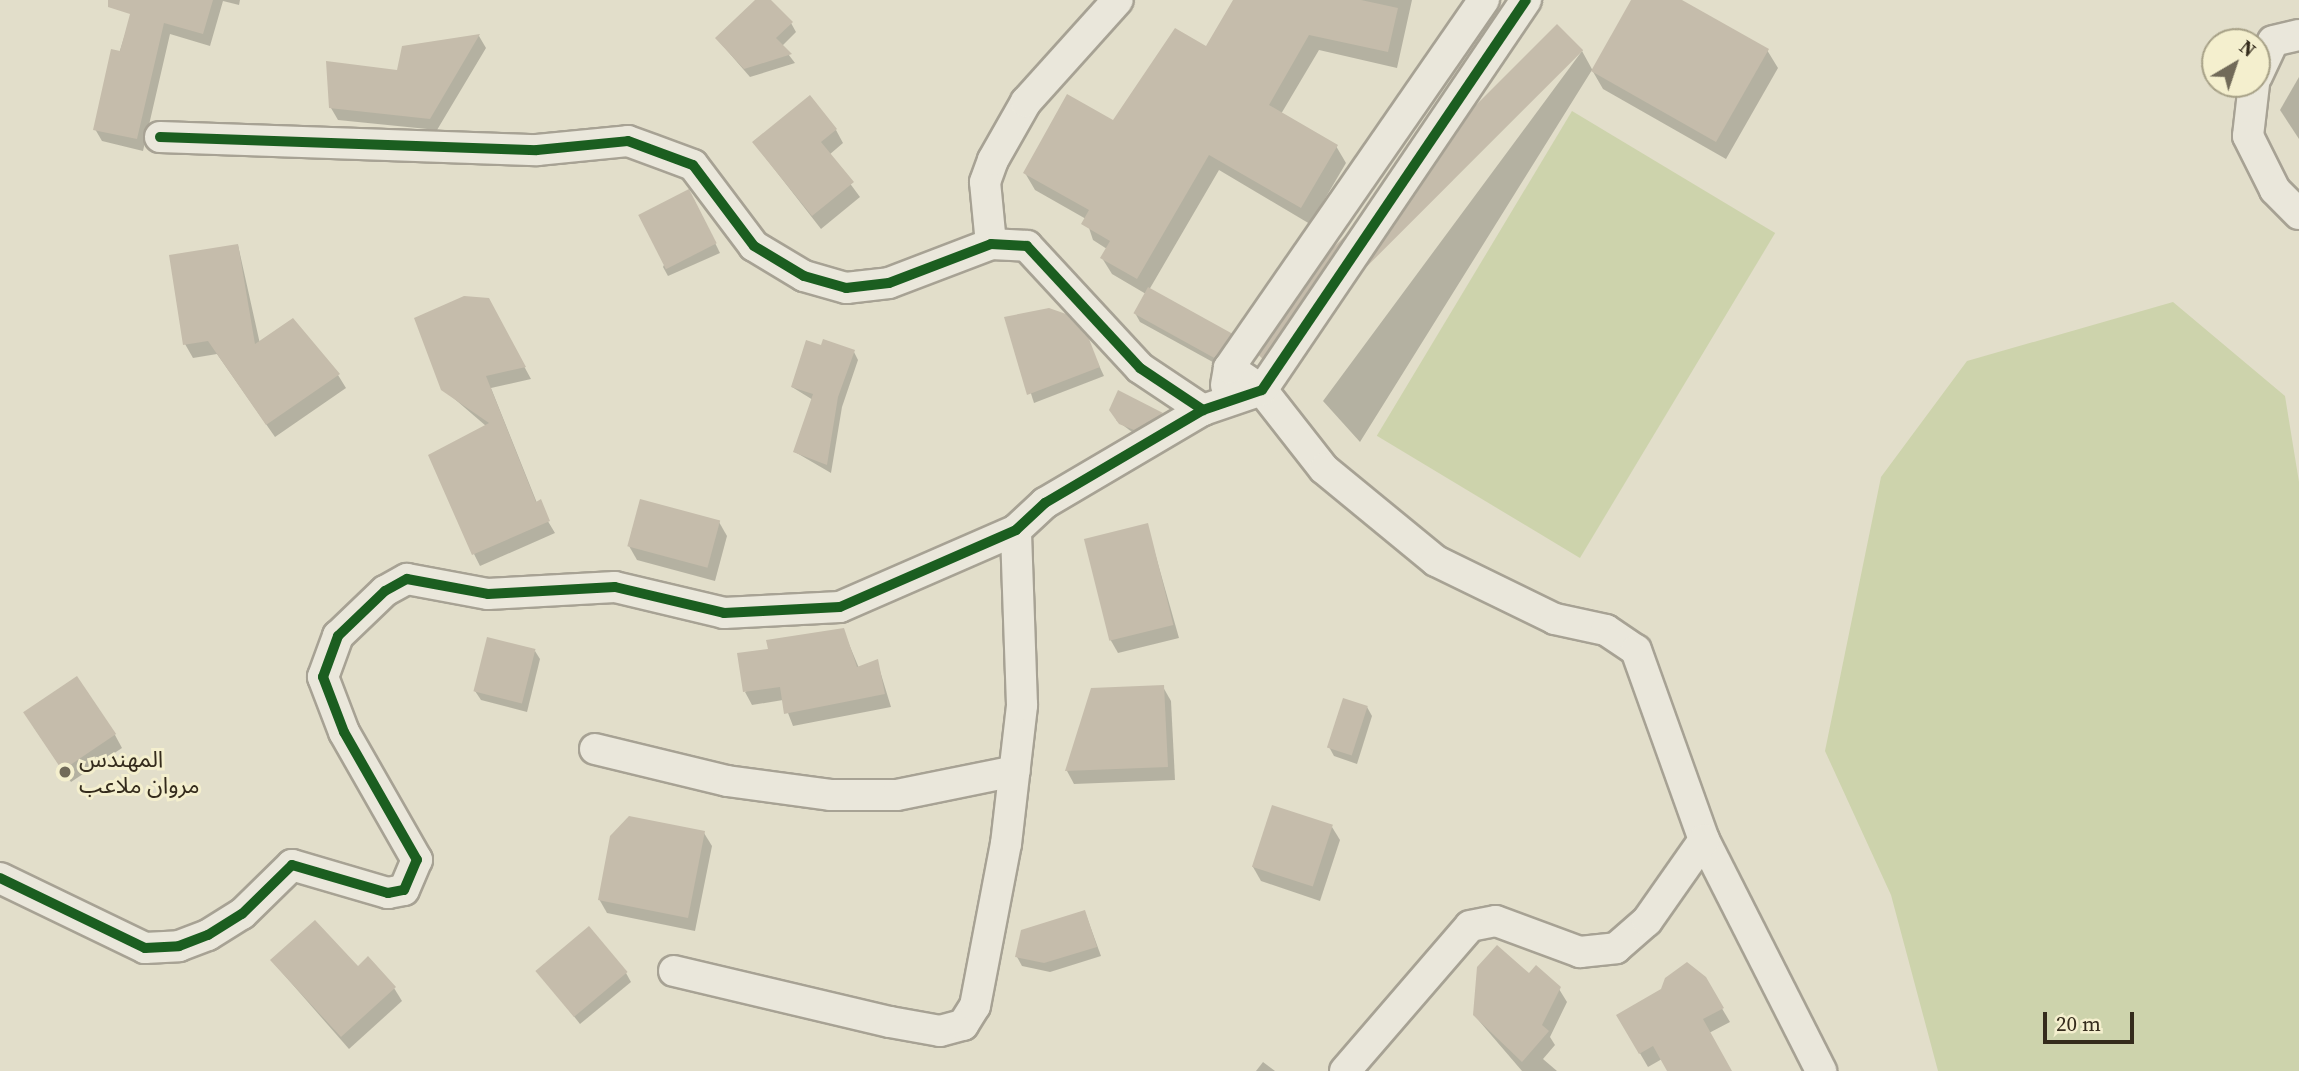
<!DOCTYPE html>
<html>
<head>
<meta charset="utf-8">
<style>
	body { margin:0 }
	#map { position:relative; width:2299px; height:1071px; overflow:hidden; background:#e2deca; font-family:"Source Serif 4","Noto Sans Arabic",serif }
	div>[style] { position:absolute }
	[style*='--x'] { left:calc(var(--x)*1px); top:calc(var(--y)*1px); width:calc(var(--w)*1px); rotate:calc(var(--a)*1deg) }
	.green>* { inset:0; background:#cdd3ac; transform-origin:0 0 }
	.shadow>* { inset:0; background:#0003 }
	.building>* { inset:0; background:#c5bcab; transform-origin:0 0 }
	.roads { filter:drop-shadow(2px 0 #a7a294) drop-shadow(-2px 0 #a7a294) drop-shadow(0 2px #a7a294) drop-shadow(0 -2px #a7a294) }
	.minor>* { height:30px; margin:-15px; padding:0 15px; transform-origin:15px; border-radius:15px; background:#eae7db }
	.cycleway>* { height:10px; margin:-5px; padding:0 5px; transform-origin:5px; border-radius:5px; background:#1b5e20 }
	.dots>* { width:19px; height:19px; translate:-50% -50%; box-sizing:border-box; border:4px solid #f4efce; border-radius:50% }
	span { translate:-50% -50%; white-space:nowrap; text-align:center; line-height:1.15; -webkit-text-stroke:6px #f4efce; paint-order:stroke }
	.poi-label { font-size:23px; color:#342b1c }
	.left { translate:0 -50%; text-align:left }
	.north { position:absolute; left:2201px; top:28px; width:70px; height:70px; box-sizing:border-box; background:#f4efce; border:2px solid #a7a187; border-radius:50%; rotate:39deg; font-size:19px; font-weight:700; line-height:28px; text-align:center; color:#342b1c }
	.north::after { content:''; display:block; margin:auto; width:24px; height:32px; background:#716a59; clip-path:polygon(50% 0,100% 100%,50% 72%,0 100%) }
	.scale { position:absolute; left:2043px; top:1012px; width:91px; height:32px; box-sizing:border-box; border:4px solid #342b1c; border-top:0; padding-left:9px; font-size:21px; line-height:24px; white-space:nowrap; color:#342b1c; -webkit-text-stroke:5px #f4efce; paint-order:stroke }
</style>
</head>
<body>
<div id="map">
	<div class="green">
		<i style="left:1572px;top:111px;width:237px;height:379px;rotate:31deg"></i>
		<i style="clip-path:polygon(2173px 302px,2285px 396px,2299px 482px,2299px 1071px,1938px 1071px,1891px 895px,1825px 751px,1881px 477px,1967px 361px)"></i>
	</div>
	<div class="shadow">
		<i style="clip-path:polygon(136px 0,240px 0,239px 5px,223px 1px,210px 46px,170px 34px,143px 151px,102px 141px,95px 129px)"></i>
		<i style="clip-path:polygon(1235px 0,1412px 0,1397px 68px,1319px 50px,1281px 114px,1336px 146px,1346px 163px,1310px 224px,1219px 170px,1149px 290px,1231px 334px,1236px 343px,1220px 366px,1140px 322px,1135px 313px,1146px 294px,1112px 274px,1102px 258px,1107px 249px,1093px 240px,1086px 219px,1035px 190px,1025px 173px,1114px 122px,1206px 49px)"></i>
		<i style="clip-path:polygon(1633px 0,1678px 0,1767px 50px,1778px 68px,1726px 159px,1603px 89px,1592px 70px,1360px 442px,1323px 401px,1582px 51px,1593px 71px)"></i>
		<i style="clip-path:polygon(791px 23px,796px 32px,782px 46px,795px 63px,750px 77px,717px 39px)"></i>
		<i style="clip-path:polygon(479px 36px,486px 48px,437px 130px,338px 120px,331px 108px,399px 72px,404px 48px)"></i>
		<i style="clip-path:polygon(2299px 77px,2299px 139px,2280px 110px)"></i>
		<i style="clip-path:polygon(836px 130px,843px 143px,829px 155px,860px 197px,821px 229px,754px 143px)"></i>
		<i style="clip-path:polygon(694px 200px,720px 253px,668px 276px,663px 267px)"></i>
		<i style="clip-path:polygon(238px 245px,260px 344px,338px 375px,346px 388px,275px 437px,217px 354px,193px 358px,185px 344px)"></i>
		<i style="clip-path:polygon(488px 300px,531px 379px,491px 388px,537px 503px,555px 533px,480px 566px,474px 554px,486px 426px,443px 389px)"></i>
		<i style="clip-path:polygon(1007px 319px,1087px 340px,1104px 376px,1034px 403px)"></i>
		<i style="clip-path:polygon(823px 347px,854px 352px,858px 360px,842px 407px,831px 473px,795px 452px,813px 400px,792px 387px)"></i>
		<i style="clip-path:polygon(1119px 392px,1162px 415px,1166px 423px,1140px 438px,1116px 420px)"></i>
		<i style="clip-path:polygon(719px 522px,727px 536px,715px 581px,637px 560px,629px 546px)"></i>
		<i style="clip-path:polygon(1147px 525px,1179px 638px,1118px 653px,1110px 639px)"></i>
		<i style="clip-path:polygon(843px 630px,859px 668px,877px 661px,891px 707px,793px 726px,783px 700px,752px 705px,745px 692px)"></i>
		<i style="clip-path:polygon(535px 651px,540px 659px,527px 712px,481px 700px,475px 691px)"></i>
		<i style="clip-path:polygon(1163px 687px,1171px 701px,1175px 780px,1074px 784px,1067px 771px,1092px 690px)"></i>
		<i style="clip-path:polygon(1367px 707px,1372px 716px,1357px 764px,1334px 756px,1329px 747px)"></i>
		<i style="clip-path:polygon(33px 726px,115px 735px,122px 748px,71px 782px)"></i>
		<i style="clip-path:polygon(1332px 827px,1340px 840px,1320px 901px,1261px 881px,1253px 867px)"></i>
		<i style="clip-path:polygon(704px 833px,712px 846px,695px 931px,607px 913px,599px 899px)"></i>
		<i style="clip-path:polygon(1085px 912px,1101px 956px,1050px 972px,1022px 966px,1017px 957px)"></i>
		<i style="clip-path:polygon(272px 961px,358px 969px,394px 988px,402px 1001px,349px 1049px)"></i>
		<i style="clip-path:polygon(538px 971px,626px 973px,631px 982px,580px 1024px)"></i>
		<i style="clip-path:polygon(1529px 976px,1559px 989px,1567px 1002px,1550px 1037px,1555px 1045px,1543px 1059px,1557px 1071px,1522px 1071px,1474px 1015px)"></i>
		<i style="clip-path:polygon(1704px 978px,1730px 1022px,1709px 1033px,1730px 1071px,1669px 1071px,1662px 1059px,1648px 1067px,1618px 1016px)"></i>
		<i style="clip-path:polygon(1263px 1062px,1275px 1071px,1256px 1071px)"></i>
	</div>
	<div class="building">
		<i style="clip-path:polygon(108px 0,213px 0,203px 34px,164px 23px,137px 139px,93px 130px,111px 49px,120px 51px,130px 14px,108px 7px)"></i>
		<i style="clip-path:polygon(755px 0,771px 0,793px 22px,776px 38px,792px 54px,744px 69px,715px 38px)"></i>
		<i style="clip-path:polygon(1233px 0,1361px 0,1398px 8px,1388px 52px,1309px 35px,1269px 105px,1338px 145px,1301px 208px,1209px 155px,1137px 279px,1100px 258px,1110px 241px,1081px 224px,1089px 210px,1023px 173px,1067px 94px,1113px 120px,1175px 28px,1206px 46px)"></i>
		<i style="clip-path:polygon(1631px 0,1682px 0,1769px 49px,1716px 142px,1591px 71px)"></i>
		<i style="left:1557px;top:24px;width:37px;height:445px;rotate:45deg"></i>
		<i style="clip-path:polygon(480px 34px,430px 119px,329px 108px,326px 61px,397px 70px,402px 46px)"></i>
		<i style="clip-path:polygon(810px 95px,837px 129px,821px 142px,854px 182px,812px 216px,752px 142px)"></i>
		<i style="left:689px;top:189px;width:61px;height:57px;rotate:63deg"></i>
		<i style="clip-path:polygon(238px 244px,255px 344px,293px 318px,340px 374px,266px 425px,208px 341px,183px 345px,169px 255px)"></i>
		<i style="left:1148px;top:287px;width:96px;height:30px;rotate:29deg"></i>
		<i style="clip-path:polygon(464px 296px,489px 298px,526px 367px,486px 376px,536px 502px,541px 499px,550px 521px,472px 555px,428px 455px,489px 423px,441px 390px,414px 318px)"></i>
		<i style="clip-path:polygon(1049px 308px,1066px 314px,1089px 339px,1100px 367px,1027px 395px,1004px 317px)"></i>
		<i style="clip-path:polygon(823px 339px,855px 350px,838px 397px,827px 465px,793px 452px,813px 394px,791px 387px,806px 340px,821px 345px)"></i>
		<i style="clip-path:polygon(1118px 390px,1163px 413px,1134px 430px,1119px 424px,1109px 410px)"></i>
		<i style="left:640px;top:499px;width:83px;height:49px;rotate:15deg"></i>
		<i style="left:1148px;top:523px;width:105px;height:66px;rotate:76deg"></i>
		<i style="clip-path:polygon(844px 628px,857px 667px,878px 659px,885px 694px,784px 714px,780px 687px,743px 692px,737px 653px,768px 649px,766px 640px)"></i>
		<i style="left:487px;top:637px;width:50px;height:56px;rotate:14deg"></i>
		<i style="left:77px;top:676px;width:70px;height:65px;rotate:56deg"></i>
		<i style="clip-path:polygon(1164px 685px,1168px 767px,1065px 771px,1091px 688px)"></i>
		<i style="left:1343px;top:698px;width:26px;height:52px;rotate:18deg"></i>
		<i style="left:1272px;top:805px;width:64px;height:65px;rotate:18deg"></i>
		<i style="clip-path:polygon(629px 816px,705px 831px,688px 918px,598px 900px,610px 836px)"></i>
		<i style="clip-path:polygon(1085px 910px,1097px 947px,1044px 963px,1015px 957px,1021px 930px)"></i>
		<i style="clip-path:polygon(315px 920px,358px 966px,368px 956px,396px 987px,341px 1037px,270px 960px)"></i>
		<i style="left:589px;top:926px;width:60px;height:70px;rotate:50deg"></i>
		<i style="clip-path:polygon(1497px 945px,1529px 973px,1536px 965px,1561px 987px,1542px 1025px,1549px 1031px,1522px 1062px,1473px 1015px,1477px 967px)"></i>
		<i style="clip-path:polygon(1687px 962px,1706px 977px,1724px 1008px,1703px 1019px,1732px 1071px,1667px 1071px,1653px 1046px,1639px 1054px,1616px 1015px,1661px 989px,1665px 978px)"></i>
	</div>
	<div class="roads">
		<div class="minor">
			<i style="--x:2257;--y:76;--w:38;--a:-65"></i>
			<i style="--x:2273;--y:41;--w:27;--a:-13"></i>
			<i style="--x:2254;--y:84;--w:52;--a:96.6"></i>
			<i style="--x:2248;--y:136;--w:60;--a:63.4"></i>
			<i style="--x:2275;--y:190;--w:34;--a:45"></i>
			<i style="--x:160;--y:137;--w:377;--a:2"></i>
			<i style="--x:537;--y:150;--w:91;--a:-5.6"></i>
			<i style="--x:628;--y:141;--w:69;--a:20.3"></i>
			<i style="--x:693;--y:165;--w:101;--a:53"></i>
			<i style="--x:754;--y:246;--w:58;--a:31"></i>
			<i style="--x:804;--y:276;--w:44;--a:15.9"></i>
			<i style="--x:846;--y:288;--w:43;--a:-6.6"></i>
			<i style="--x:889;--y:283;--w:109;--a:-20.9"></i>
			<i style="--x:991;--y:244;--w:36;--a:3"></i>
			<i style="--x:1027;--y:246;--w:166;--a:47.2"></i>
			<i style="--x:1140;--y:368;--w:76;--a:33.7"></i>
			<i style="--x:991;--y:244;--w:62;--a:-95.5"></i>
			<i style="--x:985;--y:182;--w:23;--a:-70"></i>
			<i style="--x:993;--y:160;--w:67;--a:-60.4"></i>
			<i style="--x:1026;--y:102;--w:137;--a:-48"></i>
			<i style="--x:1229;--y:368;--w:40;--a:34"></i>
			<i style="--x:1262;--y:390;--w:100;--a:51.9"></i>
			<i style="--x:1324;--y:469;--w:145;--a:39.4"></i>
			<i style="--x:1436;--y:561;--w:132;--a:26"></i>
			<i style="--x:1555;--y:619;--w:52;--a:12.2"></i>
			<i style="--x:1606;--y:630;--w:36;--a:34"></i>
			<i style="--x:1636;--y:650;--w:202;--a:70.3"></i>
			<i style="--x:1704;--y:840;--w:259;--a:63.1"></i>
			<i style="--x:1226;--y:385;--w:17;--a:-80"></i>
			<i style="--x:1229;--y:368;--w:448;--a:-55.3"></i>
			<i style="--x:595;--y:749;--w:136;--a:13.6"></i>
			<i style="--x:727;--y:781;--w:104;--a:7.7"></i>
			<i style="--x:830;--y:795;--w:67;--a:0"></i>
			<i style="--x:897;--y:795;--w:120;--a:-11.5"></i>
			<i style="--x:0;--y:878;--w:161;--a:25.8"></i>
			<i style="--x:145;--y:948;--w:34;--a:-3"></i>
			<i style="--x:179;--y:946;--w:31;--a:-21"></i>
			<i style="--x:208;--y:935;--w:40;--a:-32"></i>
			<i style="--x:242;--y:914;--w:70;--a:-44.4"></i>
			<i style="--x:292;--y:865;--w:100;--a:16.3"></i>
			<i style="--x:388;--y:893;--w:16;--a:-11"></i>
			<i style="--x:404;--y:890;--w:33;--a:-67"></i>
			<i style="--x:417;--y:860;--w:147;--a:-119.7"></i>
			<i style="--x:344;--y:732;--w:59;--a:-110.9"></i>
			<i style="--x:323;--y:677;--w:44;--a:-69.9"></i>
			<i style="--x:338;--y:636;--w:65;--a:-43.8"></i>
			<i style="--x:385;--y:591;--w:25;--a:-29"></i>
			<i style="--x:407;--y:579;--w:82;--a:10.5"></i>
			<i style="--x:488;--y:594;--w:127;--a:-3.2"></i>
			<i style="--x:615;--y:587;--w:112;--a:13.4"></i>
			<i style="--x:724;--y:613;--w:116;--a:-3"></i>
			<i style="--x:840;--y:607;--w:192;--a:-23.6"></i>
			<i style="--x:1016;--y:530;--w:40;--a:-43"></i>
			<i style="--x:1045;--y:503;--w:183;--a:-30.5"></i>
			<i style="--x:1203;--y:410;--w:62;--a:-18.7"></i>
			<i style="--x:1262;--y:390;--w:471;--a:-55.9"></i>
			<i style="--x:674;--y:971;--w:222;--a:13.3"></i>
			<i style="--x:890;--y:1022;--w:51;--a:10.2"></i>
			<i style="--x:940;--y:1031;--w:24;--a:-15"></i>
			<i style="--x:963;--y:1025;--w:22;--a:-58"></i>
			<i style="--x:975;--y:1006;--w:165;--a:-79.2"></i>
			<i style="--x:1006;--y:844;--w:140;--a:-83.4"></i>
			<i style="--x:1022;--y:705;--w:175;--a:-92"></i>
			<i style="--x:1345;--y:1071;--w:191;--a:-49.2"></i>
			<i style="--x:1470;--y:926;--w:26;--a:-11"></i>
			<i style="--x:1496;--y:921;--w:90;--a:20.3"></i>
			<i style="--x:1580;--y:952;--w:36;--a:-6"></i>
			<i style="--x:1616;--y:948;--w:41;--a:-41.1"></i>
			<i style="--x:1647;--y:921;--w:99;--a:-54.9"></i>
		</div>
	</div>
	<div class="cycleway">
		<i style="--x:160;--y:137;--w:377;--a:2"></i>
		<i style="--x:537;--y:150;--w:91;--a:-5.6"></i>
		<i style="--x:628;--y:141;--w:69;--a:20.3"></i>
		<i style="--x:693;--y:165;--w:101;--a:53"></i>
		<i style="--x:754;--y:246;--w:58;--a:31"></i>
		<i style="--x:804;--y:276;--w:44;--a:15.9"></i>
		<i style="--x:846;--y:288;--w:43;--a:-6.6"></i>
		<i style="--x:889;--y:283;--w:109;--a:-20.9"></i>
		<i style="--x:991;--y:244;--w:36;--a:3"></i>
		<i style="--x:1027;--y:246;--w:166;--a:47.2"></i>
		<i style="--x:1140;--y:368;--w:76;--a:33.7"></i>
		<i style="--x:0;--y:878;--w:161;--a:25.8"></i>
		<i style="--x:145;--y:948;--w:34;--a:-3"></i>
		<i style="--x:179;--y:946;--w:31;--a:-21"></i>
		<i style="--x:208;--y:935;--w:40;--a:-32"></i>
		<i style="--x:242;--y:914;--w:70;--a:-44.4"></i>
		<i style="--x:292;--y:865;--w:100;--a:16.3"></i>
		<i style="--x:388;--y:893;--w:16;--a:-11"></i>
		<i style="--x:404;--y:890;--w:33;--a:-67"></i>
		<i style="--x:417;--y:860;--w:147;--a:-119.7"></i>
		<i style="--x:344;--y:732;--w:59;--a:-110.9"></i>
		<i style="--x:323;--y:677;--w:44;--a:-69.9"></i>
		<i style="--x:338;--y:636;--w:65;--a:-43.8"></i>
		<i style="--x:385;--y:591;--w:25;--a:-29"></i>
		<i style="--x:407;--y:579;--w:82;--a:10.5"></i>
		<i style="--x:488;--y:594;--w:127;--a:-3.2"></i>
		<i style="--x:615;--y:587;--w:112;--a:13.4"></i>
		<i style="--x:724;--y:613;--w:116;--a:-3"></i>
		<i style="--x:840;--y:607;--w:192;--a:-23.6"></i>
		<i style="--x:1016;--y:530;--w:40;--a:-43"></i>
		<i style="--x:1045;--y:503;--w:183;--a:-30.5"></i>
		<i style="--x:1203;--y:410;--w:62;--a:-18.7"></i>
		<i style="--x:1262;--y:390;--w:471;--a:-55.9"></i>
	</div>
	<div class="dots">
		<i style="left:65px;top:772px;background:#716a59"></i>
	</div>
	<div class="poi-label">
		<span class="left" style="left:79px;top:772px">المهندس<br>مروان ملاعب</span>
	</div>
	<div class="north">N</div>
	<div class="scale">20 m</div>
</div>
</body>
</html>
